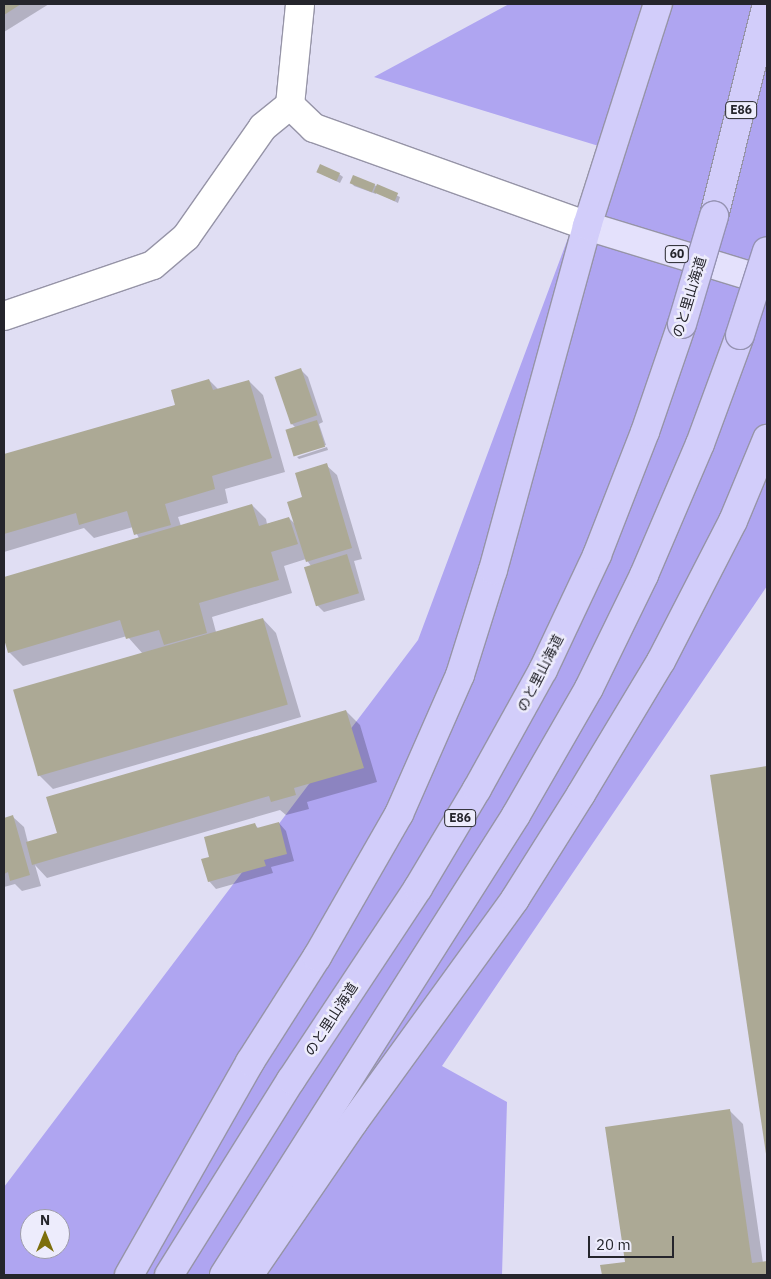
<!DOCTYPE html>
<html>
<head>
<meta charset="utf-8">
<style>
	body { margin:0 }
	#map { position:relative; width:771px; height:1279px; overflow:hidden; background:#e0def3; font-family:"IBM Plex Sans","Noto Sans JP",sans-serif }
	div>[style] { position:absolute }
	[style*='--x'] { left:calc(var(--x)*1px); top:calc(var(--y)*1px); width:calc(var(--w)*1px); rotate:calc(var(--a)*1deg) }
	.forest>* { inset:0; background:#afa5f1 }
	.shadow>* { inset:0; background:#0003 }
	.building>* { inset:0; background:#aca995; transform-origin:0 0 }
	.roads { filter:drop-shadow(1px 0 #9694a7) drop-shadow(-1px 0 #9694a7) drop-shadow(0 1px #9694a7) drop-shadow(0 -1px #9694a7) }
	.minor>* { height:28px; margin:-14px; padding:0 14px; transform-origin:14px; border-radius:14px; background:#fff }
	.tertiary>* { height:28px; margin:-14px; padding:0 14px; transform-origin:14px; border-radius:14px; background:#fff }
	.primary>* { height:28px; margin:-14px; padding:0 14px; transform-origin:14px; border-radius:14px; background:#e4e1fc }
	.motorway>* { height:28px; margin:-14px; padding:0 14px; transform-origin:14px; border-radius:14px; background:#d2cdfa }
	.bridges { filter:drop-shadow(1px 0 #9592b2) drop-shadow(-1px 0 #9592b2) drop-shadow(0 1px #9592b2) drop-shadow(0 -1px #9592b2) }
	.motorway-bridge>* { height:28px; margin:-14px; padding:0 14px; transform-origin:14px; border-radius:14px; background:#d2cdfa }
	span { translate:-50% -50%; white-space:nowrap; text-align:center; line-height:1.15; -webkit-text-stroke:5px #edecfc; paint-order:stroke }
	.shield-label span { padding:1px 4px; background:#edecfc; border:1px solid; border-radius:4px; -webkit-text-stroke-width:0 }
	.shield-label { font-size:12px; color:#25252c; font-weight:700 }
	.street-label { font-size:14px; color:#25252c }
	.frame { position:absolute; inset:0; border:5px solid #25252c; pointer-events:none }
	.north { position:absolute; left:20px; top:1209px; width:50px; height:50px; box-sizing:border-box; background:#edecfc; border:1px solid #9d9ca9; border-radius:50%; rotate:0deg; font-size:14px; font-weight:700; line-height:20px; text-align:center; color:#25252c }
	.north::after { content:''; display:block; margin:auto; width:18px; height:22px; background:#7d6f0d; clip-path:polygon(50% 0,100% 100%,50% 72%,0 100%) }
	.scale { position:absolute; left:588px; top:1236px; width:86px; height:22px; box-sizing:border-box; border:2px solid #25252c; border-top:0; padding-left:6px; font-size:15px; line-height:18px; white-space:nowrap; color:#25252c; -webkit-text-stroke:4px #edecfc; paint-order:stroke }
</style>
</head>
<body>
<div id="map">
	<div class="forest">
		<i style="clip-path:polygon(evenodd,509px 4px,767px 4px,767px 586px,442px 1066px,507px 1102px,502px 1275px,4px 1275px,4px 1187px,418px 640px,602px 147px,374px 77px,509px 4px,30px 1219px,60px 1219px,60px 1249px,30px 1249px,30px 1219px)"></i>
	</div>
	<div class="shadow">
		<i style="clip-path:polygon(4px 4px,49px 4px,4px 32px)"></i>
		<i style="clip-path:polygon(318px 172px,339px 174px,343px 177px,340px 183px)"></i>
		<i style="clip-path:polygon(351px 182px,374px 185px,400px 197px,398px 203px,376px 192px,376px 194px,354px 186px)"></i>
		<i style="clip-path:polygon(301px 370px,308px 377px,323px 422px,319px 424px,326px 445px,296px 455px,296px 428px,291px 423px)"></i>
		<i style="clip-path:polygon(209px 380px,219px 390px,249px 381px,263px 395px,285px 472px,225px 489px,228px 503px,178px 517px,181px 526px,252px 505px,266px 519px,267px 524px,289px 518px,296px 525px,304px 498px,326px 465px,337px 475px,362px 559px,354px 561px,365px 600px,324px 612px,317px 605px,311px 566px,306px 559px,284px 566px,292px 593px,212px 617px,216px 632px,263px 619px,276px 633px,301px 717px,53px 789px,39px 775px,143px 654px,127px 636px,23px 666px,9px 652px,4px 634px,4px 578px,139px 538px,133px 527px,94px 538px,84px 528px,4px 552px,4px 455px,177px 405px)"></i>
		<i style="clip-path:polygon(327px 447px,328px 450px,299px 459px,297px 457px)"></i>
		<i style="clip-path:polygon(346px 711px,360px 725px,377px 782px,307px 802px,309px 809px,286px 815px,280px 810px,47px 878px,35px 865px,41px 886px,22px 891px,15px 884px,4px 887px,4px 819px,13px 817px,24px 827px,28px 843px,58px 834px)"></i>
		<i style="clip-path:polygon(766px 767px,767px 768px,767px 1153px,712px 776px)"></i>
		<i style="clip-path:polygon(279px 823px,286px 831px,294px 861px,271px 867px,273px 873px,216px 889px,209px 881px,210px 858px,255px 825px,259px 829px)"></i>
		<i style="clip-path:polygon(729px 1110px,743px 1124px,763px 1263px,767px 1262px,767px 1275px,603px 1275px,602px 1266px,626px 1263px)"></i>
	</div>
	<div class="building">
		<i style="clip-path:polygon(4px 4px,21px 4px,4px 15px)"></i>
		<i style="left:320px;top:164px;width:22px;height:9px;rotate:24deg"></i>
		<i style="left:353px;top:175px;width:24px;height:9px;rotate:22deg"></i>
		<i style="left:377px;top:184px;width:23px;height:9px;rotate:23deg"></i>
		<i style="left:301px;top:368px;width:50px;height:28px;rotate:71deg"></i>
		<i style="clip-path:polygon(209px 379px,213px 390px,249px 380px,272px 458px,212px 476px,215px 489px,165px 504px,171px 525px,134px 535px,127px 511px,79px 525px,76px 513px,4px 534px,4px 454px,175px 405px,171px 390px)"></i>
		<i style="left:317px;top:420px;width:28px;height:33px;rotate:73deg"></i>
		<i style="clip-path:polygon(327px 463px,352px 548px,306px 562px,287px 502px,302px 497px,295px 473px)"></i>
		<i style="clip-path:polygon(252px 504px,259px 526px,289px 517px,298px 544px,271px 552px,279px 580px,199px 603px,207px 633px,164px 645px,159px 630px,126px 639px,120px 620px,8px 653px,4px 639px,4px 577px)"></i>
		<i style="left:347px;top:554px;width:41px;height:45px;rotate:73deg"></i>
		<i style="left:263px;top:618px;width:90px;height:260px;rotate:74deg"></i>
		<i style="clip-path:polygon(346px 710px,364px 768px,294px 788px,296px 795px,271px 802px,269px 796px,32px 865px,26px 842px,57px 833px,46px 797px)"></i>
		<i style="clip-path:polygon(767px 766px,767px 1154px,766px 1154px,710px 775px)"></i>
		<i style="clip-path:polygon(13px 815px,30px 875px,10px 881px,8px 872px,4px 874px,4px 818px)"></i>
		<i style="clip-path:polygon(279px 822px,287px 854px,264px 860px,266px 866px,208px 882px,201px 859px,209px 857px,204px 837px,255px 823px,257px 828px)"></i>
		<i style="clip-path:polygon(730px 1109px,752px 1263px,767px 1261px,767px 1275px,602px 1275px,600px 1265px,625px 1262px,605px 1127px)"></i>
	</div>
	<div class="roads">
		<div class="minor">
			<i style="--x:4;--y:316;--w:157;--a:-18.9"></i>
			<i style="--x:153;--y:265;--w:43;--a:-40.3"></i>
			<i style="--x:186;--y:237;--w:134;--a:-55"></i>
			<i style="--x:263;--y:127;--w:35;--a:-39"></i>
			<i style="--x:290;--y:105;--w:101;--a:-84.3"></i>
		</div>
		<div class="tertiary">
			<i style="--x:290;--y:105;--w:33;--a:44"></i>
			<i style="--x:314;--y:128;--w:290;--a:19.7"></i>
		</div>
		<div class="primary">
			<i style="--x:587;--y:226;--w:188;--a:17"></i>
		</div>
		<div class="motorway">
			<i style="--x:714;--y:216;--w:219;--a:-76"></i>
			<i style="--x:129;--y:1275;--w:245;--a:-60.4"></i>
			<i style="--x:250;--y:1062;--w:125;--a:-57.5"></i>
			<i style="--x:317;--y:957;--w:165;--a:-60.2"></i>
			<i style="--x:399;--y:814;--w:152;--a:-66.3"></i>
			<i style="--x:460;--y:675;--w:110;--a:-72.6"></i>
			<i style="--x:493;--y:570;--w:357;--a:-74.7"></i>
			<i style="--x:587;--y:226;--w:233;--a:-72.3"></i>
			<i style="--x:169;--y:1275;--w:230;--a:-58"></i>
			<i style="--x:291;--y:1080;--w:230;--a:-56.5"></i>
			<i style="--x:418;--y:888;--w:115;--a:-59.2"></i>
			<i style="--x:477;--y:789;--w:136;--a:-61"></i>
			<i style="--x:543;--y:670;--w:127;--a:-64.8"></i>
			<i style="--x:597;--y:555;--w:132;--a:-68.7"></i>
			<i style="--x:645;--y:432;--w:114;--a:-71.1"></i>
			<i style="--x:224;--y:1275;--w:545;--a:-57.59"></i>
			<i style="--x:516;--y:815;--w:146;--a:-60.1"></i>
			<i style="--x:589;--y:688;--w:126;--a:-64"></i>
			<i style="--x:644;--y:575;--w:142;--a:-66.9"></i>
			<i style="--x:700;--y:444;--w:116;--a:-69.8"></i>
			<i style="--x:249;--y:1275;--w:184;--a:-55.6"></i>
			<i style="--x:353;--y:1123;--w:276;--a:-54.1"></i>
			<i style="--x:515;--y:899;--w:124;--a:-57.8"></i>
			<i style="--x:581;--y:794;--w:155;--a:-59"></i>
			<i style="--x:661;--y:661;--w:157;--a:-62.8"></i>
			<i style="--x:733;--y:521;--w:89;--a:-67.5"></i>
		</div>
	</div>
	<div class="bridges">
		<div class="motorway-bridge">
			<i style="--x:682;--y:324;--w:113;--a:-73.5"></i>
			<i style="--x:740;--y:335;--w:88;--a:-72.2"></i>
		</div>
	</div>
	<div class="shield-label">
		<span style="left:741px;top:110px">E86</span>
		<span style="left:677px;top:254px">60</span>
		<span style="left:460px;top:818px">E86</span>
	</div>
	<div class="street-label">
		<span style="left:689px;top:297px;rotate:-73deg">のと里山海道</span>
		<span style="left:540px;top:673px;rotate:-63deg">のと里山海道</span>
		<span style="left:331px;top:1019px;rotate:-57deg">のと里山海道</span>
	</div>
	<div class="frame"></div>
	<div class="north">N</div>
	<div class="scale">20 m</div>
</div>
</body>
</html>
